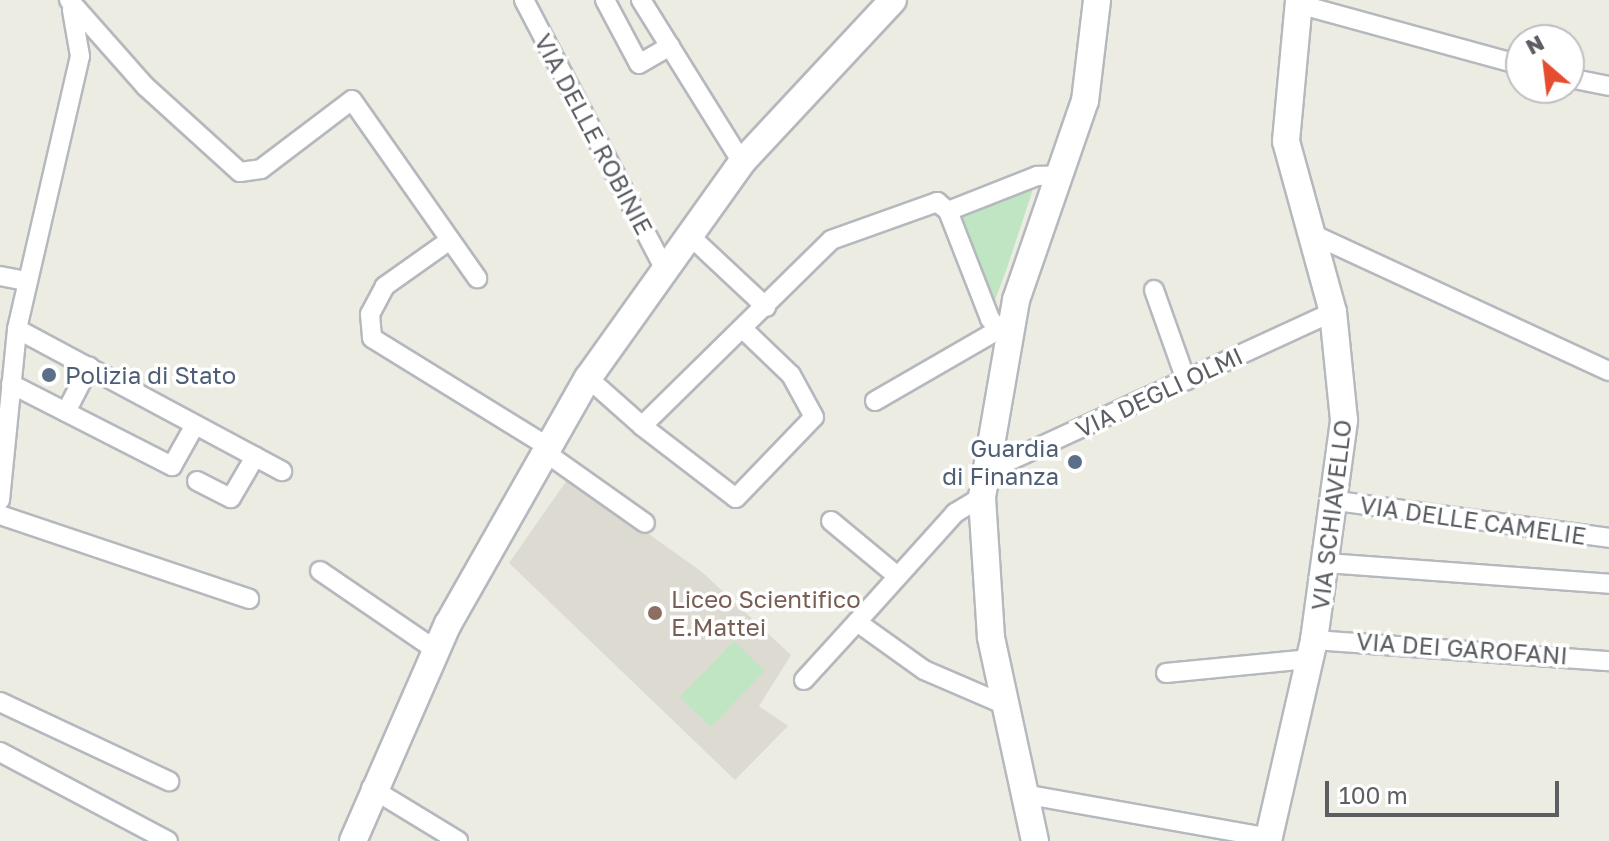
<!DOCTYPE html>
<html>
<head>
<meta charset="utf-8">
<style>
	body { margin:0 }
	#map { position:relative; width:1609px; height:841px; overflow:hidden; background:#edece3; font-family:"Golos Text",sans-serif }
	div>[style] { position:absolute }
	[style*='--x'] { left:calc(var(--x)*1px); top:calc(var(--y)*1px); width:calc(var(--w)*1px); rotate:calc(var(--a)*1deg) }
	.education>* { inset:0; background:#dddbd1 }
	.green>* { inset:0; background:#bfe5c2; transform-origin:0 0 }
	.roads { filter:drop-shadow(2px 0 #b5b8bd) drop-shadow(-2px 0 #b5b8bd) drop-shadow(0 2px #b5b8bd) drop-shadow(0 -2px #b5b8bd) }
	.street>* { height:18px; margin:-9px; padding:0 9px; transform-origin:9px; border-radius:9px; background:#fff }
	.secondary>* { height:26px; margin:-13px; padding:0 13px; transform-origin:13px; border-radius:13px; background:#fff }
	.dots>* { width:22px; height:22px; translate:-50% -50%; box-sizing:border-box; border:4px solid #fff; border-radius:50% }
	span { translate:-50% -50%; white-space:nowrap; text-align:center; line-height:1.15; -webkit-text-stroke:7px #fff; paint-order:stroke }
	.street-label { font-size:24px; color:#5b5e63 }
	.service-label { font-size:24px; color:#4e5e75 }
	.left { translate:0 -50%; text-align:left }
	.right { translate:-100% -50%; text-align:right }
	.education-label { font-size:24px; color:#785e54 }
	.north { position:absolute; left:1505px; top:24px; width:80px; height:80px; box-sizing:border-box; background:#fff; border:2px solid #bdbfc1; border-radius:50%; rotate:332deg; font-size:22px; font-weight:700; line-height:32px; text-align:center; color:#5b5e63 }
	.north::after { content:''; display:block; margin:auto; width:28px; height:36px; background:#e64d30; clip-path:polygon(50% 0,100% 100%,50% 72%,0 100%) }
	.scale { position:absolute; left:1325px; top:781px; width:234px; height:36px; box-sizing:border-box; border:4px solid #5b5e63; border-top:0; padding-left:10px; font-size:24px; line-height:28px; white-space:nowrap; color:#5b5e63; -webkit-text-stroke:6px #fff; paint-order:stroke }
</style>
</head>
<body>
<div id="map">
	<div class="education">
		<i style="clip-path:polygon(569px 477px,702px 572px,791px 655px,759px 706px,788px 726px,735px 780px,509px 563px)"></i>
	</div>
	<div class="green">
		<i style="clip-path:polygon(1035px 183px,1007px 268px,992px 308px,962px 216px)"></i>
		<i style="left:734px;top:641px;width:43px;height:78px;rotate:44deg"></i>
	</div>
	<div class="roads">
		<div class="street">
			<i style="--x:69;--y:0;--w:115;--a:48.5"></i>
			<i style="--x:145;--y:86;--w:128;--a:42.2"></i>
			<i style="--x:240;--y:172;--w:21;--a:-8"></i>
			<i style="--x:261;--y:169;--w:114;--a:-37.2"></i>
			<i style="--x:352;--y:100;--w:218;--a:54.9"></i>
			<i style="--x:524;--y:0;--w:302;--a:62.4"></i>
			<i style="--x:605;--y:0;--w:72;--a:62"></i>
			<i style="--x:639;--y:64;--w:36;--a:-30"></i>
			<i style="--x:641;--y:0;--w:191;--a:58.1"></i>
			<i style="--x:1298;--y:4;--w:231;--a:15.3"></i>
			<i style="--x:1569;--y:78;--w:41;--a:11.3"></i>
			<i style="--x:948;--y:211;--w:116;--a:68.7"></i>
			<i style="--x:990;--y:319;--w:27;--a:48"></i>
			<i style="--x:948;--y:211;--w:96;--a:-21.5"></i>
			<i style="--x:1037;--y:176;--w:23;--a:-2"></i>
			<i style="--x:688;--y:234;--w:107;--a:43.1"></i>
			<i style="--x:1312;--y:234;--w:327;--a:24.8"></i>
			<i style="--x:450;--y:240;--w:80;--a:144.7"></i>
			<i style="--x:385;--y:286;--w:32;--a:118"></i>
			<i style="--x:370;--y:314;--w:24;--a:85"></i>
			<i style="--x:372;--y:338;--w:203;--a:31.7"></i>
			<i style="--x:0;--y:276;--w:26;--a:11"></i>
			<i style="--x:1154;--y:290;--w:96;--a:70.4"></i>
			<i style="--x:17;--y:329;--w:301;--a:28.2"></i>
			<i style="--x:588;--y:378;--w:72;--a:41.6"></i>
			<i style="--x:642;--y:426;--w:265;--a:-44.5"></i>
			<i style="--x:831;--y:240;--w:113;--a:-19.7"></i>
			<i style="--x:937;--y:202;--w:14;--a:39"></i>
			<i style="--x:11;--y:384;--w:181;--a:27"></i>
			<i style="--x:172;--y:466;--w:47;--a:-60.7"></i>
			<i style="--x:875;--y:401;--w:140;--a:-30"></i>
			<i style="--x:66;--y:412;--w:51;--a:-62.9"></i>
			<i style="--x:642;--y:426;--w:118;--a:37.5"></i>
			<i style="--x:736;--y:498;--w:112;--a:-46.1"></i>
			<i style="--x:814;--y:417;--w:48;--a:-118.7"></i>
			<i style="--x:791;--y:375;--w:65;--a:-136.2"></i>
			<i style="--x:542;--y:450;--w:126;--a:35.3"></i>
			<i style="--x:985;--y:472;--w:383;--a:-24.7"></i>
			<i style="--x:197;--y:481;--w:38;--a:27"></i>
			<i style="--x:231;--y:498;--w:48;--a:-59.7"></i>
			<i style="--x:0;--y:500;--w:172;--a:-84.3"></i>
			<i style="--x:17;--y:329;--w:280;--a:-77"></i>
			<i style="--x:80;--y:56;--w:47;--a:-99.9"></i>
			<i style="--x:1337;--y:501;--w:275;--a:7.7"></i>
			<i style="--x:0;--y:515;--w:263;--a:18.6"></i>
			<i style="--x:831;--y:521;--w:85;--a:39.7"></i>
			<i style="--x:1326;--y:563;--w:284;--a:4.2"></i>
			<i style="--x:320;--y:571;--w:140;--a:34.3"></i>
			<i style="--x:857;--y:622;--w:147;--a:-48"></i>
			<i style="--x:955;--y:513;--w:31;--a:-31"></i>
			<i style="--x:1314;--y:640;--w:296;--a:4.1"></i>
			<i style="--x:1166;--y:673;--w:145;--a:-5.6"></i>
			<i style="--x:804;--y:680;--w:79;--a:-47.6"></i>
			<i style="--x:857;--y:622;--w:82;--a:35.6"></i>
			<i style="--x:924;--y:670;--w:86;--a:23.3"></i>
			<i style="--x:0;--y:702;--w:187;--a:25.1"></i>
			<i style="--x:0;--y:752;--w:190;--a:27.9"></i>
			<i style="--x:371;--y:788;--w:102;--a:31.3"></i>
			<i style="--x:1023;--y:794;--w:250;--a:10.1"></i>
		</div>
		<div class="secondary">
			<i style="--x:353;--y:841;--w:237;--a:-66.4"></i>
			<i style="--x:448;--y:624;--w:283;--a:-60.4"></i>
			<i style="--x:588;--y:378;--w:265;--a:-54.5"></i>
			<i style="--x:742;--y:162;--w:221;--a:-47"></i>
			<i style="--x:1035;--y:841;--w:209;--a:-102.2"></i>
			<i style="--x:991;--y:637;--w:140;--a:-93.7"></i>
			<i style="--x:982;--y:497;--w:200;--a:-80.2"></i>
			<i style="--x:1016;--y:300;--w:211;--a:-70.9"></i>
			<i style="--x:1085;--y:101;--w:102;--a:-83.2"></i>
			<i style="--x:1268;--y:841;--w:206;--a:-77.1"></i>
			<i style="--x:1314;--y:640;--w:222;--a:-82.2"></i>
			<i style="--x:1344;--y:420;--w:109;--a:-95.8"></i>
			<i style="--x:1333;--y:312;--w:177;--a:-105.4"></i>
			<i style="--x:1286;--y:141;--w:142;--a:-84.7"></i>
		</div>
	</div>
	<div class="dots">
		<i style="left:49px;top:375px;background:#5c6f8a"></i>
		<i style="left:1075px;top:462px;background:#5c6f8a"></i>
		<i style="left:655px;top:613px;background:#8d6e63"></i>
	</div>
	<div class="street-label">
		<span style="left:594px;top:134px;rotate:62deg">VIA DELLE ROBINIE</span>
		<span style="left:1159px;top:392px;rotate:-25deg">VIA DEGLI OLMI</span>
		<span style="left:1331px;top:515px;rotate:-83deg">VIA SCHIAVELLO</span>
		<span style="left:1473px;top:520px;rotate:8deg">VIA DELLE CAMELIE</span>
		<span style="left:1462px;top:648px;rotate:4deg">VIA DEI GAROFANI</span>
	</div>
	<div class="service-label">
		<span class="left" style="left:65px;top:375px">Polizia di Stato</span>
		<span class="right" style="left:1059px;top:462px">Guardia<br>di Finanza</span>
	</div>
	<div class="education-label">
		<span class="left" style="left:671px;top:613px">Liceo Scientifico<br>E.Mattei</span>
	</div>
	<div class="north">N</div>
	<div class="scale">100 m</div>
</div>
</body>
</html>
